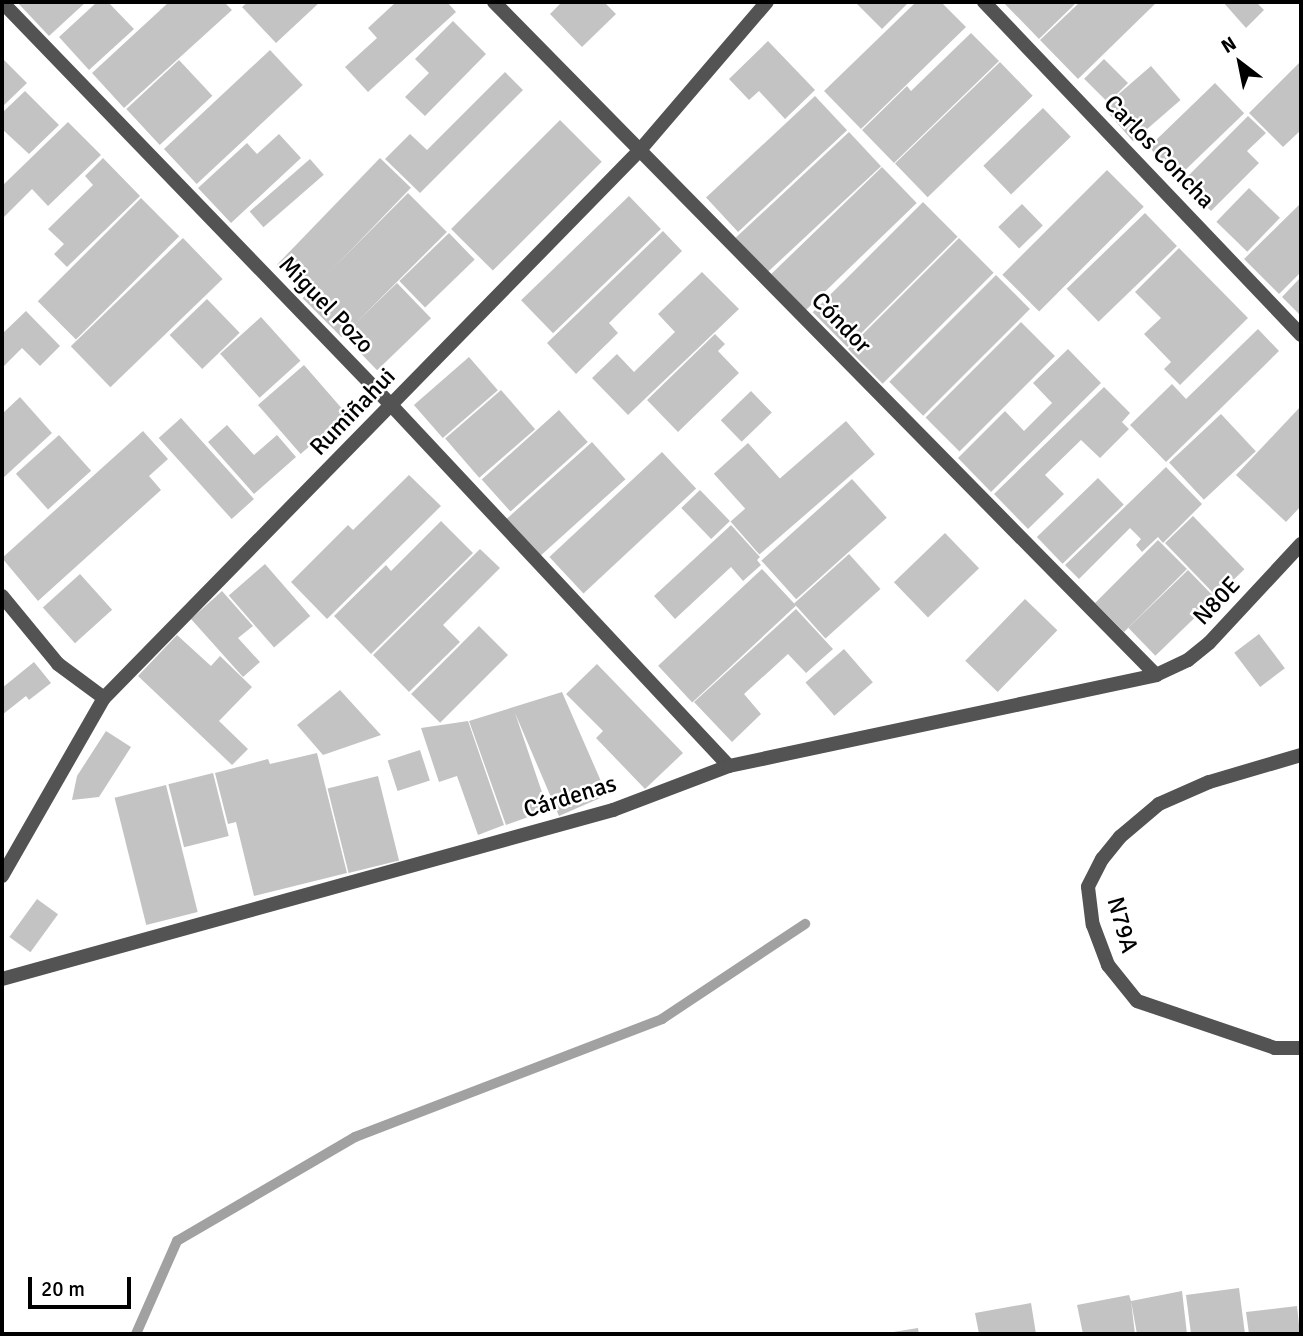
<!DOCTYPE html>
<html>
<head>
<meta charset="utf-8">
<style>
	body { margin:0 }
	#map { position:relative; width:1303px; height:1336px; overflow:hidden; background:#fff; font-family:Signika,sans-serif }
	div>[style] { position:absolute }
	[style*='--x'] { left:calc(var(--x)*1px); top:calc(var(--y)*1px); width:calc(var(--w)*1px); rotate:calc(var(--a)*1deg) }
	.stream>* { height:10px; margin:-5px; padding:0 5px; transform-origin:5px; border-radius:5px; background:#a1a1a1 }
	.building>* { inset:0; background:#c3c3c3; transform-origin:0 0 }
	.minor>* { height:14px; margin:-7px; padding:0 7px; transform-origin:7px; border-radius:7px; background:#535353 }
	span { translate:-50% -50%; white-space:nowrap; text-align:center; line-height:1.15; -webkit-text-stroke:5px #fff; paint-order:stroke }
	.street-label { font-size:24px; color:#000 }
	.frame { position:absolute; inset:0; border:4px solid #000; pointer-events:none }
	.north { position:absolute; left:1205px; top:28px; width:70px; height:70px; -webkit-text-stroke:5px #fff; paint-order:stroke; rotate:328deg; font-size:19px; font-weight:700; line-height:28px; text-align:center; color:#000 }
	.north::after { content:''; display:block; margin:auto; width:24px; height:32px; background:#000; clip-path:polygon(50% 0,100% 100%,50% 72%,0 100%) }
	.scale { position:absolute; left:28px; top:1277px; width:103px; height:32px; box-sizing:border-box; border:4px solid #000; border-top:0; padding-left:9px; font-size:21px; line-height:24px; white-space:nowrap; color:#000; -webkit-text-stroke:5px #fff; paint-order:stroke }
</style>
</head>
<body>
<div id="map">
	<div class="stream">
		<i style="--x:136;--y:1334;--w:102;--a:-66.2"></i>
		<i style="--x:177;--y:1241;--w:206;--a:-30.3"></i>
		<i style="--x:355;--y:1137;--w:329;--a:-21"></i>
		<i style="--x:662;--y:1019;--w:172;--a:-33.6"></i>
	</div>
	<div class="building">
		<i style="clip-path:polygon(17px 2px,86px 2px,49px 36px)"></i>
		<i style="clip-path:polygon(97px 2px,108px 2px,134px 29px,89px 70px,59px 37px)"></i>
		<i style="clip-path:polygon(169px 2px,224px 2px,232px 10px,124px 108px,92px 73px)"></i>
		<i style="clip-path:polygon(248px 2px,320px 2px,276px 43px,242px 7px)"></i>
		<i style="clip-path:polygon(396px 2px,447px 2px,456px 12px,368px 92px,345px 67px,377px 38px,368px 28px)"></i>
		<i style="clip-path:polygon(562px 2px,604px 2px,616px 14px,582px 47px,550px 14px)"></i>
		<i style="clip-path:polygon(855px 2px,909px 2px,882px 29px)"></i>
		<i style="clip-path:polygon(916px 2px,941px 2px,966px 27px,861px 129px,824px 91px)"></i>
		<i style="clip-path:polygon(1003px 2px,1077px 2px,1039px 39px)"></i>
		<i style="clip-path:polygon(1080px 2px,1157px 2px,1078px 79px,1040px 40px)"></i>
		<i style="clip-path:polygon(1223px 2px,1256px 2px,1264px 10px,1246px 28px)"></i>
		<i style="clip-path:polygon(453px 21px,486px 54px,425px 116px,405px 97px,429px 73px,415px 59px)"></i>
		<i style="clip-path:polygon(971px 33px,999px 61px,894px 163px,862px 130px,907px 86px,911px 91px)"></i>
		<i style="clip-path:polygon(768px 41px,815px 90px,785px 119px,759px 91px,749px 100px,729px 79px)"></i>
		<i style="left:270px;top:50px;width:48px;height:145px;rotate:47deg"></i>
		<i style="clip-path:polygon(2px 58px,27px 83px,2px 107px)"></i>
		<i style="left:1104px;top:59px;width:34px;height:28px;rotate:45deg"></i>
		<i style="left:179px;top:60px;width:49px;height:72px;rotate:47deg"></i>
		<i style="clip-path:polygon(1301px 61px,1301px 130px,1283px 147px,1249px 113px)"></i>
		<i style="left:1000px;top:62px;width:47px;height:146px;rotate:46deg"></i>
		<i style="left:1151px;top:66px;width:45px;height:63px;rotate:49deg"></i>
		<i style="clip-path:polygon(505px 72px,523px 90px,420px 193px,385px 159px,410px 134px,427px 150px)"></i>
		<i style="left:1215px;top:83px;width:42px;height:92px;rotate:46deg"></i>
		<i style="clip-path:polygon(25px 91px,59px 125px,29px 154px,2px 129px,2px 113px)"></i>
		<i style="left:815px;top:96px;width:47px;height:149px;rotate:47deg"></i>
		<i style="left:1043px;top:108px;width:40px;height:83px;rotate:46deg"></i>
		<i style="clip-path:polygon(1248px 116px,1266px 133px,1247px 151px,1259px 163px,1211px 211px,1182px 182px)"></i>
		<i style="left:560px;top:120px;width:59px;height:154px;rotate:45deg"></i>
		<i style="clip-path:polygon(68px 122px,101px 155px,48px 206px,32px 189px,2px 219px,2px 186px)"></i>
		<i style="left:849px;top:132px;width:47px;height:155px;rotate:47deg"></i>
		<i style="clip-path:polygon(279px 134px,301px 158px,231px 223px,198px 188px,247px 143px,257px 154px)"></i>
		<i style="clip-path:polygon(103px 158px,140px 196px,67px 267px,54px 254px,64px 244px,48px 229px,93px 185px,85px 176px)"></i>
		<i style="left:380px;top:158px;width:43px;height:148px;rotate:44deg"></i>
		<i style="left:310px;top:159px;width:21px;height:80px;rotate:49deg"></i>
		<i style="left:882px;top:167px;width:50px;height:154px;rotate:46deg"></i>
		<i style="left:1107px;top:170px;width:52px;height:148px;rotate:45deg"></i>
		<i style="left:1249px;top:188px;width:43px;height:47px;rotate:44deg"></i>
		<i style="left:408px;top:193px;width:55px;height:149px;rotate:45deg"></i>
		<i style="left:629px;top:196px;width:46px;height:150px;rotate:46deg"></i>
		<i style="left:141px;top:198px;width:54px;height:146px;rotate:45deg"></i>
		<i style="left:923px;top:202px;width:49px;height:156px;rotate:45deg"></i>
		<i style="clip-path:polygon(1301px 203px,1301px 272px,1279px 294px,1244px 259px)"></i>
		<i style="left:1022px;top:204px;width:30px;height:33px;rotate:46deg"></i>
		<i style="left:1145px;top:213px;width:46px;height:109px;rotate:46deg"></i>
		<i style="clip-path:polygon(663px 231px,682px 251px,609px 323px,618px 333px,576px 374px,547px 343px)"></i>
		<i style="left:449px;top:233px;width:37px;height:69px;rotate:46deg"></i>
		<i style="left:183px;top:238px;width:57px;height:156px;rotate:46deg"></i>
		<i style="left:959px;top:238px;width:49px;height:157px;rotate:45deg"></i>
		<i style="clip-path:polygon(1179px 248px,1248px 318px,1180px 385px,1164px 369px,1171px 362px,1144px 334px,1161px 318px,1135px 292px)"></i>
		<i style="clip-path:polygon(702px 272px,739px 309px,628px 415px,592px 378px,617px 354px,634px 372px,675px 332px,658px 314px)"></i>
		<i style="left:996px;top:275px;width:48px;height:151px;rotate:45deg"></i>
		<i style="clip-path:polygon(1301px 277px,1301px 316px,1282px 297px)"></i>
		<i style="left:397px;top:283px;width:49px;height:75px;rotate:46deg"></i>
		<i style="left:207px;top:299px;width:47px;height:52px;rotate:46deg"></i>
		<i style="clip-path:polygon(26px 311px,60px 346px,40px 366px,22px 348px,2px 368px,2px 334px)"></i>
		<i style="left:261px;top:317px;width:59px;height:55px;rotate:48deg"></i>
		<i style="left:1021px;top:322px;width:48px;height:135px;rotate:45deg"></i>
		<i style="clip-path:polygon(1258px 329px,1279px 351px,1166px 462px,1130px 425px,1172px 384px,1186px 399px)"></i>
		<i style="clip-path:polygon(715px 334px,725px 344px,718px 351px,739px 373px,678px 432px,647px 400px)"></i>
		<i style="clip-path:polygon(1068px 349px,1101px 383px,991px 492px,958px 458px,1005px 411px,1024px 431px,1052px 403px,1033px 383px)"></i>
		<i style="left:469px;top:357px;width:44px;height:73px;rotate:49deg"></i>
		<i style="left:304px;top:365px;width:65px;height:61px;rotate:49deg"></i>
		<i style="clip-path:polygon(1104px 387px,1130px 413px,1122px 422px,1129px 429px,1100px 458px,1081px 440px,1045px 475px,1064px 494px,1028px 529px,994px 494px)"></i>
		<i style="left:501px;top:390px;width:52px;height:74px;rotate:49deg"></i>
		<i style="left:751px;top:391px;width:30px;height:42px;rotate:46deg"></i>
		<i style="clip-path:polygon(20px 397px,52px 433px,2px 479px,2px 414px)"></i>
		<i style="clip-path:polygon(1301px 406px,1301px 506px,1286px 522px,1236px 475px)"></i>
		<i style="left:559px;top:410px;width:43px;height:104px;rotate:48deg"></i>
		<i style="left:1221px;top:414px;width:51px;height:71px;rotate:47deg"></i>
		<i style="left:181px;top:418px;width:109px;height:30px;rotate:48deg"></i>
		<i style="left:846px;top:421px;width:44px;height:153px;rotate:49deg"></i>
		<i style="clip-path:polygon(227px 425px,254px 455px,277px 435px,296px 457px,254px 494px,208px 442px)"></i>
		<i style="clip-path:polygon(143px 431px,168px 459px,149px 476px,161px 490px,38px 601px,2px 558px)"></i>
		<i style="left:59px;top:435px;width:48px;height:58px;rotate:48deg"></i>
		<i style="left:592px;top:442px;width:50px;height:117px;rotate:48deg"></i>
		<i style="left:748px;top:443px;width:48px;height:46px;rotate:48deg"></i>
		<i style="left:662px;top:452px;width:50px;height:154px;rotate:47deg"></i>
		<i style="clip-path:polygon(1166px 467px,1202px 504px,1163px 543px,1158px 537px,1142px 552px,1136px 545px,1141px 539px,1130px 528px,1079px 579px,1065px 565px)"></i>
		<i style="clip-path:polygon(409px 475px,441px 506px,327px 619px,291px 582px,348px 525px,353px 530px)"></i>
		<i style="left:1098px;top:478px;width:37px;height:85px;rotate:46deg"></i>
		<i style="left:852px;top:479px;width:52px;height:122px;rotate:48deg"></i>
		<i style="left:700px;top:490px;width:43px;height:26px;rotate:46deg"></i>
		<i style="left:1193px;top:516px;width:74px;height:39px;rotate:46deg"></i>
		<i style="clip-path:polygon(441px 521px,473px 553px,371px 654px,334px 616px,386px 565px,391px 571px)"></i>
		<i style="clip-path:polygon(731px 525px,760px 557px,757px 560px,761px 565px,743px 581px,731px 567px,675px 619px,654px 596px)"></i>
		<i style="left:945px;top:533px;width:49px;height:71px;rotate:46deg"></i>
		<i style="left:1158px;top:540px;width:41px;height:89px;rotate:45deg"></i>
		<i style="clip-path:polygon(480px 549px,500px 568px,443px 625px,460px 642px,409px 692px,373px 655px)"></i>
		<i style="left:849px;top:554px;width:47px;height:74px;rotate:48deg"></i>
		<i style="left:265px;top:564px;width:69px;height:48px;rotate:49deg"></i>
		<i style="left:762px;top:569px;width:50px;height:142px;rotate:47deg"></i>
		<i style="left:1188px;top:570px;width:39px;height:83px;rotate:46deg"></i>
		<i style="left:80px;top:574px;width:48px;height:50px;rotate:48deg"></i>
		<i style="clip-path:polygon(222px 591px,253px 626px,238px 638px,260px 662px,243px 677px,191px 619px)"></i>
		<i style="left:1025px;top:599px;width:45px;height:86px;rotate:44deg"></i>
		<i style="clip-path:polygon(796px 609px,833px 649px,806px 673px,788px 654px,744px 694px,761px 714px,732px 742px,694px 702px)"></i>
		<i style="left:479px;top:626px;width:41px;height:96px;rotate:45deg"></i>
		<i style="left:1259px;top:634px;width:43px;height:31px;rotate:53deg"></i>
		<i style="clip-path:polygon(177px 635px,211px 666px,220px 656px,252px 687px,219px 721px,248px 749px,232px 765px,138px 676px)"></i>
		<i style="left:844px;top:649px;width:44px;height:51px;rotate:49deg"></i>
		<i style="clip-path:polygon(34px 662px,51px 683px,29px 700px,26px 696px,2px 715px,2px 688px)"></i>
		<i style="clip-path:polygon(597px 664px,683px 753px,645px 789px,596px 738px,603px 731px,566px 694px)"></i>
		<i style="clip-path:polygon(340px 690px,381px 735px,323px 755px,297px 725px)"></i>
		<i style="clip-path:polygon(562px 692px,607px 795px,559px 816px,515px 713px,548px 810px,506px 825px,469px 721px)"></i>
		<i style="clip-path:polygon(468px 721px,504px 825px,478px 835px,457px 776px,439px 782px,421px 728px)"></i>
		<i style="clip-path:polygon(106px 731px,131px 747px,99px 797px,72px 800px,77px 776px)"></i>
		<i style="left:420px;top:750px;width:32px;height:34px;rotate:72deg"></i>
		<i style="clip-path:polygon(317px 753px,347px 873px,254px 896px,236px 822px,228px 824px,215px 773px,268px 759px,270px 764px)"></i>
		<i style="left:213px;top:773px;width:65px;height:46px;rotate:76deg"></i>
		<i style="left:378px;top:776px;width:87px;height:52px;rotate:76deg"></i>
		<i style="left:166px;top:785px;width:131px;height:53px;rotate:76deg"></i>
		<i style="left:37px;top:899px;width:26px;height:47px;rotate:36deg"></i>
		<i style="clip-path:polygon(1239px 1288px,1245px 1334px,1191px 1334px,1186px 1295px)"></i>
		<i style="clip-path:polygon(1182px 1291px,1187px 1334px,1137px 1334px,1131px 1301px,1135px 1334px,1083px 1334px,1077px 1305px,1129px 1295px,1131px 1301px)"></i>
		<i style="clip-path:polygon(1031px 1303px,1036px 1334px,979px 1334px,975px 1313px)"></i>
		<i style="clip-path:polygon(1297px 1306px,1300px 1334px,1249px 1334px,1246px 1312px)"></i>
		<i style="clip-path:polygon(918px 1328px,919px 1334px,887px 1334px,887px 1333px)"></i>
	</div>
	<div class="minor">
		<i style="--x:2;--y:2;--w:562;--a:46.01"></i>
		<i style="--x:392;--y:406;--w:493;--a:46.9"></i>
		<i style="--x:494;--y:2;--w:944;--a:45.47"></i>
		<i style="--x:984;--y:2;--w:460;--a:46.4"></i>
		<i style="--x:2;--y:596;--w:88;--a:50.5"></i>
		<i style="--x:58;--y:664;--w:57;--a:36.5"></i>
		<i style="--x:1301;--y:755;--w:96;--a:163.6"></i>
		<i style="--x:1209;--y:782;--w:55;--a:156.3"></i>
		<i style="--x:1159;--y:804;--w:51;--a:139.8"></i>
		<i style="--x:1120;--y:837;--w:28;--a:129"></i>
		<i style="--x:1102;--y:859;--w:31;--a:117"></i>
		<i style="--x:1088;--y:887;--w:38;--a:83"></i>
		<i style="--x:1093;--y:925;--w:43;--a:69.4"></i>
		<i style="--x:1108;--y:965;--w:46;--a:51.1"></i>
		<i style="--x:1137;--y:1001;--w:146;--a:18.8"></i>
		<i style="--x:1275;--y:1048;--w:26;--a:0"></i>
		<i style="--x:2;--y:876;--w:205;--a:-60.2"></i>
		<i style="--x:104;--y:698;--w:767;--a:-45.63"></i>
		<i style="--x:640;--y:150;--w:195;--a:-49.4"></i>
		<i style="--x:2;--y:979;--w:634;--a:-15.46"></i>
		<i style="--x:613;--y:810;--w:124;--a:-20.8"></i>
		<i style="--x:729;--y:766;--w:437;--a:-12"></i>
		<i style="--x:1156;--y:675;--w:35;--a:-25"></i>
		<i style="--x:1188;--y:660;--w:27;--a:-39"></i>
		<i style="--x:1209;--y:643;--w:135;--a:-47.1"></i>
	</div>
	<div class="street-label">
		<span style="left:1159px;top:152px;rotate:46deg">Carlos Concha</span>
		<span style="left:326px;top:305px;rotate:46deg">Miguel Pozo</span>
		<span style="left:841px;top:323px;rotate:46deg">Cóndor</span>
		<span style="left:353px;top:412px;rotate:-46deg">Rumiñahui</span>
		<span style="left:1217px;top:601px;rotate:-47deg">N80E</span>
		<span style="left:570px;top:797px;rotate:-17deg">Cárdenas</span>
		<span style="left:1122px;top:925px;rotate:74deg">N79A</span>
	</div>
	<div class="frame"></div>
	<div class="north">N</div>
	<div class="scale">20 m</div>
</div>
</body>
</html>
